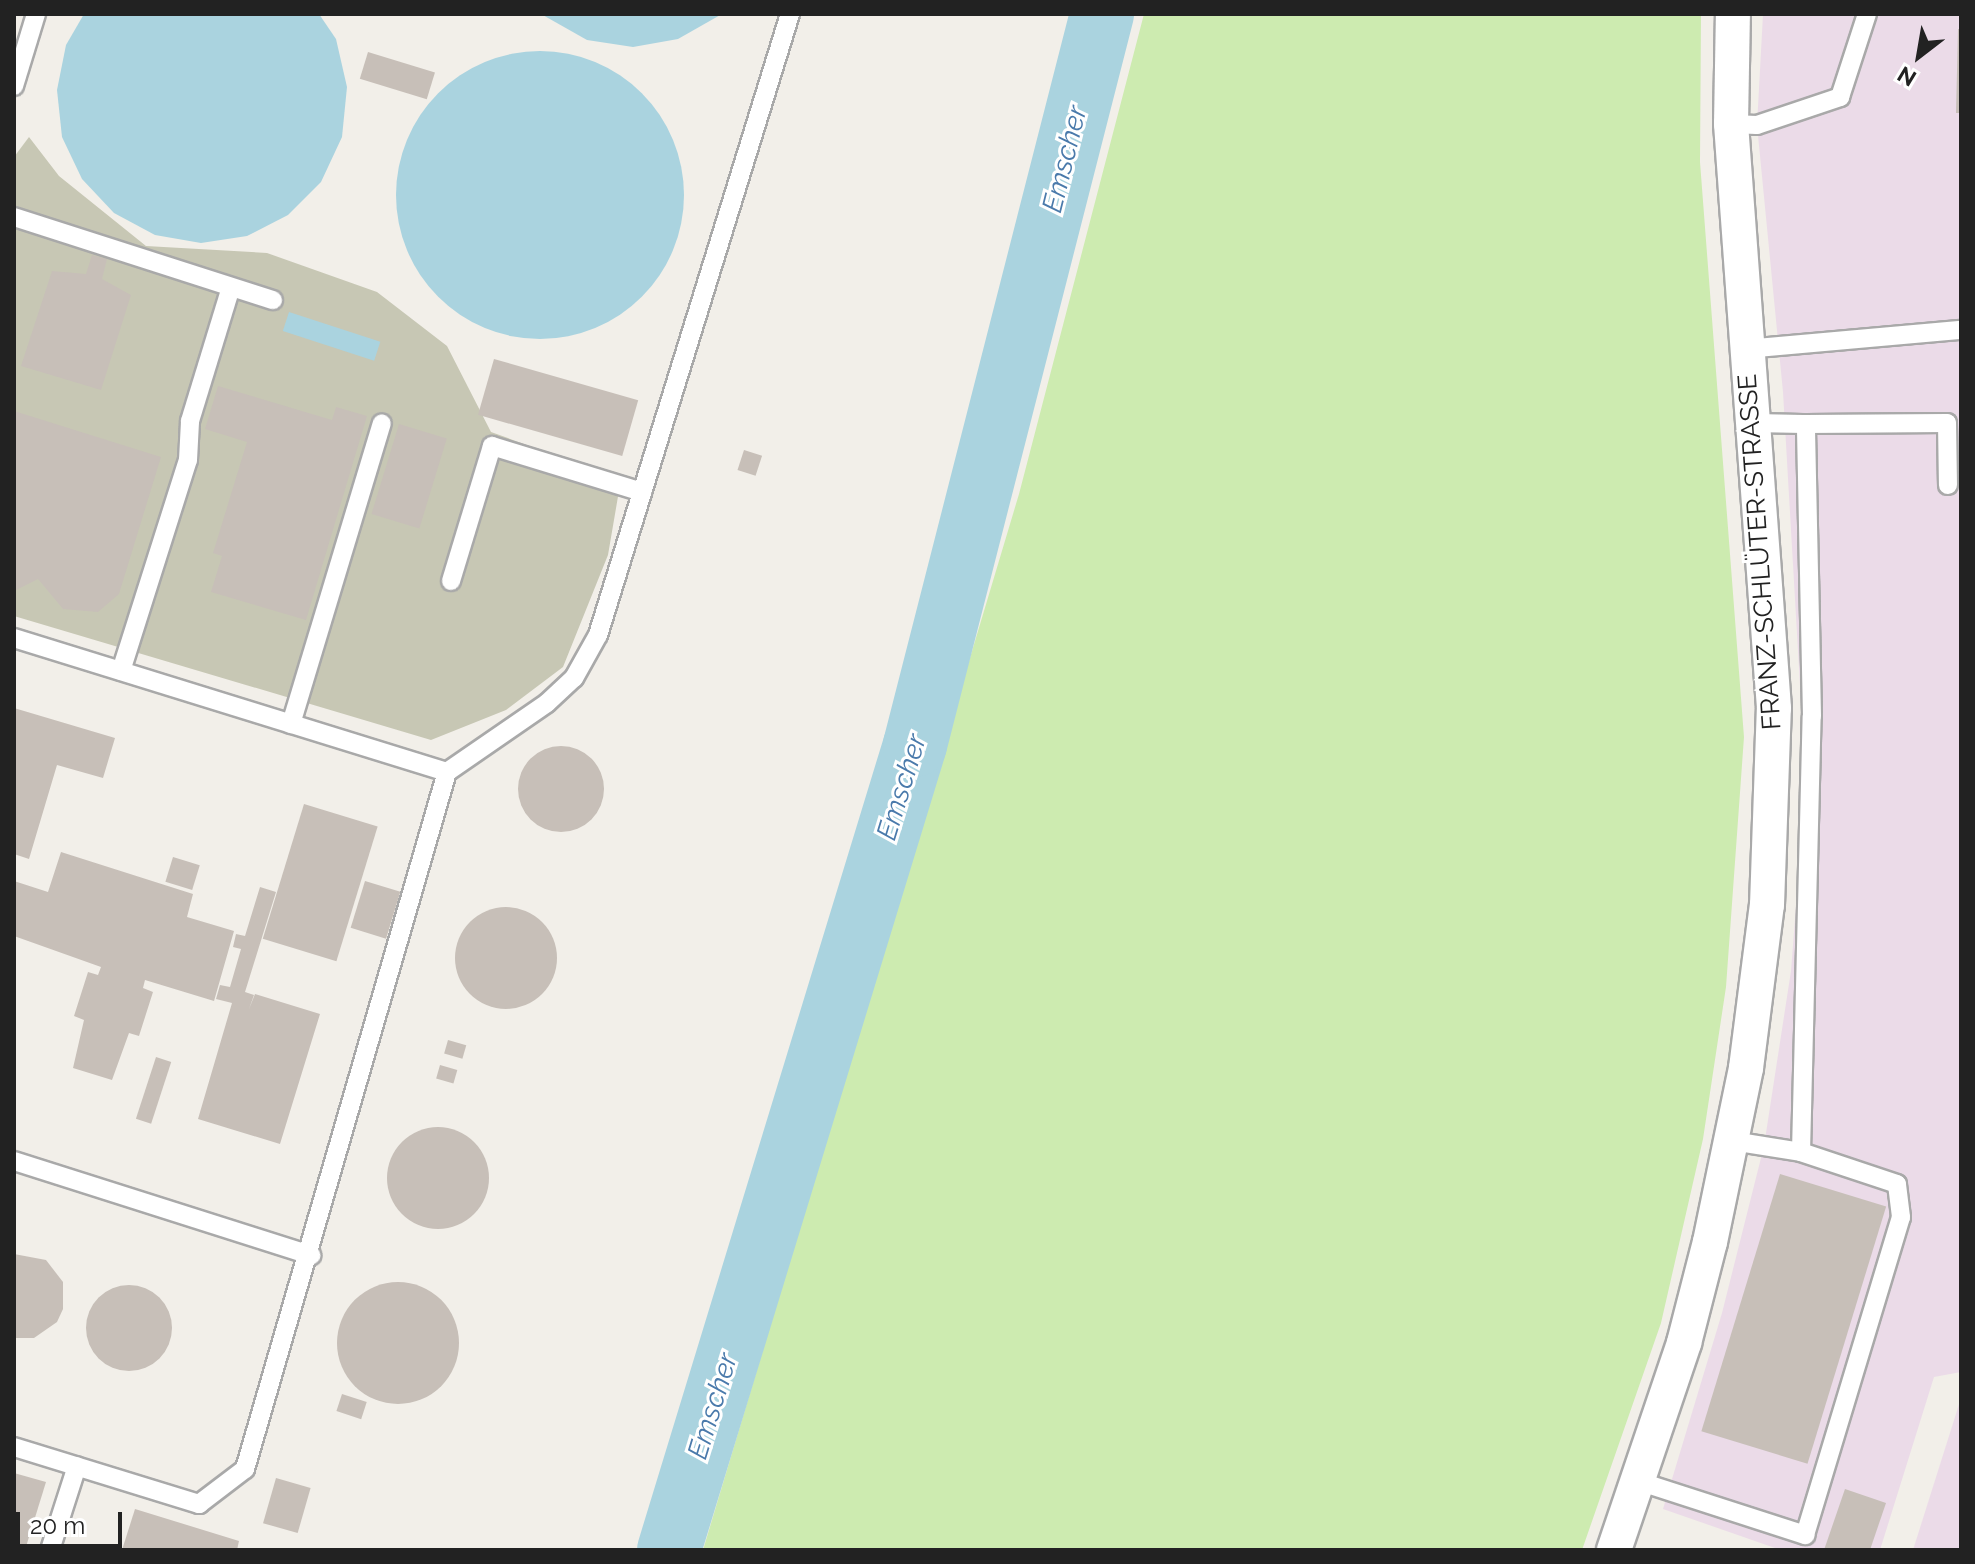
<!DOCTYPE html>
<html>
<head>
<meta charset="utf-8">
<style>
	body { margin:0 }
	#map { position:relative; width:1975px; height:1564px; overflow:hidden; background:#f2efe9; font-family:Raleway,sans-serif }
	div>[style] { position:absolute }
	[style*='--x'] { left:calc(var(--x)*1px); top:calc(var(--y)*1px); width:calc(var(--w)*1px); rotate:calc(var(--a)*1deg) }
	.industrial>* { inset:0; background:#ebdbe8 }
	.construction>* { inset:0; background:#c7c7b4 }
	.grass>* { inset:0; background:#cdebb0 }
	.water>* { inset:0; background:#aad3df; transform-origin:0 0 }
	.round { border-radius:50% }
	.river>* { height:64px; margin:-32px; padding:0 32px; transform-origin:32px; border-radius:32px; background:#aad3df }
	.building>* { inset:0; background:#c7bfb8; transform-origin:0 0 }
	.roads { filter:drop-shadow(2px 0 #a9a9a9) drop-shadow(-2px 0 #a9a9a9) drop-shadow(0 2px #a9a9a9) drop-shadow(0 -2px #a9a9a9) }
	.service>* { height:18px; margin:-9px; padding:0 9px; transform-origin:9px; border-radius:9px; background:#fff }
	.minor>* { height:34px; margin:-17px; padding:0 17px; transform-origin:17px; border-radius:17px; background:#fff }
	span { translate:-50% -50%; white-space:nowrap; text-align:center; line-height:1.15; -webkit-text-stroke:6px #fff; paint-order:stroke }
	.street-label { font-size:26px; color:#222 }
	.water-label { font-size:28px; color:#4a7aab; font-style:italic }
	.frame { position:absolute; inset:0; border:16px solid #222; pointer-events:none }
	.north { position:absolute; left:1879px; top:16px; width:80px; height:80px; -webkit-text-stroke:6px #fff; paint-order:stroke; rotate:211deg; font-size:22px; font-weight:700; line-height:32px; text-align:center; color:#222 }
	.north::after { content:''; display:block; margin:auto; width:28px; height:36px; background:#222; clip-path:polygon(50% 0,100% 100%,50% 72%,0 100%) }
	.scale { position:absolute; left:16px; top:1512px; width:106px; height:36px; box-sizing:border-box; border:4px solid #222; border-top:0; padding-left:10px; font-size:24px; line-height:28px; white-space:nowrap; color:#222; -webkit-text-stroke:6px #fff; paint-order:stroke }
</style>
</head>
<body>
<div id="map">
	<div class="industrial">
		<i style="clip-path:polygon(1763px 14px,1961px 14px,1961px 1372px,1934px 1377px,1880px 1550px,1781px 1550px,1663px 1509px,1722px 1313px,1764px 1146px,1791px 971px,1799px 867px,1802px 720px,1783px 392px,1757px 125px)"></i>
		<i style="clip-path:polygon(1961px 1398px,1961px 1550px,1913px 1550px)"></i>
	</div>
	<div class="construction">
		<i style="clip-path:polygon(29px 137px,59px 176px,146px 246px,267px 253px,377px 292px,447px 346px,491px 432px,621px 479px,608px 555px,563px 667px,506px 710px,431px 740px,14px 616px,14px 157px)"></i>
	</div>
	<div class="grass">
		<i style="clip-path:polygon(1144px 14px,1701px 14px,1700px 162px,1744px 737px,1726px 987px,1703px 1139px,1661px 1323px,1582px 1550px,703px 1550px,1019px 494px)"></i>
	</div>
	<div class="water">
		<i style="clip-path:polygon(84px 14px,319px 14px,336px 39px,347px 87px,342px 137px,321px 182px,288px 215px,247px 236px,201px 243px,155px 235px,114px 213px,82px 179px,62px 137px,57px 90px,66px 45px)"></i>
		<i style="clip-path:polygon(541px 14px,722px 14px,678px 39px,633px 47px,587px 40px)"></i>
		<i class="round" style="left:396px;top:51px;width:288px;height:288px"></i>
		<i style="left:289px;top:312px;width:96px;height:20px;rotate:18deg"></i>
	</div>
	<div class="river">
		<i style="--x:669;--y:1550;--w:842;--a:-73.01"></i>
		<i style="--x:915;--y:745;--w:755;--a:-75.65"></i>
	</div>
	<div class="building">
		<i style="clip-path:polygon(1958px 29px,1961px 29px,1961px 113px,1956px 113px)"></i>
		<i style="left:368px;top:52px;width:70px;height:28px;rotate:17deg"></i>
		<i style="clip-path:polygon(92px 255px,107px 259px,102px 279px,131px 295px,101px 390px,21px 366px,52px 271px,86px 274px)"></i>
		<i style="left:494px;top:359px;width:150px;height:58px;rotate:16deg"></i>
		<i style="clip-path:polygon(218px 386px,332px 420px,336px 407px,367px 416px,306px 620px,211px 592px,222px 556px,213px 553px,247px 442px,205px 429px)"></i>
		<i style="clip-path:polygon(14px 411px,161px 457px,119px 594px,98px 612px,63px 609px,38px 579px,14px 591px)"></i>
		<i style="left:399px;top:424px;width:50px;height:94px;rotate:17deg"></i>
		<i style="left:744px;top:450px;width:19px;height:21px;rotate:18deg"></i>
		<i style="clip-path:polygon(14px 708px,115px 738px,103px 778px,57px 765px,29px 859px,14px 854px)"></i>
		<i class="round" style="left:518px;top:746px;width:86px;height:86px"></i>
		<i style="left:304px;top:804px;width:77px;height:141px;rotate:17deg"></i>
		<i style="clip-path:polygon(61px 852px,193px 894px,187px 917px,234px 931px,214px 1001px,145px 980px,143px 988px,153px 992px,139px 1036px,129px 1033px,112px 1080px,73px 1068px,84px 1020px,74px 1016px,88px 972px,98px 975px,101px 967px,14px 936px,14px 881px,48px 892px)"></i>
		<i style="left:173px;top:857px;width:28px;height:26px;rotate:17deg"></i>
		<i style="left:365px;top:881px;width:37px;height:49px;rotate:17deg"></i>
		<i style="clip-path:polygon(260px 887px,276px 892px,245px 992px,254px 995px,249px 1009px,255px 994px,320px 1014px,280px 1144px,198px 1119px,232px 1003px,216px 999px,220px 985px,230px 987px,241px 949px,233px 947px,236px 934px,245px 936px)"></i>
		<i class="round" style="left:455px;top:907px;width:102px;height:102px"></i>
		<i style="left:448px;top:1040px;width:19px;height:14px;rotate:16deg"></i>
		<i style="left:156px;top:1057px;width:16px;height:65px;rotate:18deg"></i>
		<i style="left:440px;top:1065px;width:18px;height:14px;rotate:16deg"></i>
		<i class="round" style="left:387px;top:1127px;width:102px;height:102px"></i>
		<i style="left:1780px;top:1174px;width:111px;height:269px;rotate:17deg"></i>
		<i style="clip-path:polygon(14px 1254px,46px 1260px,63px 1282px,63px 1309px,57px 1322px,34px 1338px,14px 1338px)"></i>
		<i class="round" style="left:337px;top:1282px;width:122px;height:122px"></i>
		<i class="round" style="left:86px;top:1285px;width:86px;height:86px"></i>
		<i style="left:342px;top:1394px;width:26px;height:18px;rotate:18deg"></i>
		<i style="clip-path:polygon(14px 1473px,46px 1482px,25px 1550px,14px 1550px)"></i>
		<i style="left:276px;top:1478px;width:36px;height:47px;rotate:16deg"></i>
		<i style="clip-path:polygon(1845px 1489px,1886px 1503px,1870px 1550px,1824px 1550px)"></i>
		<i style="clip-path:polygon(135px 1509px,239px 1541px,237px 1550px,122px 1550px)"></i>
	</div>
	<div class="roads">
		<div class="service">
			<i style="--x:14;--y:86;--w:75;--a:-73"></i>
			<i style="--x:1731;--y:124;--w:26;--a:2"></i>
			<i style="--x:1757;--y:125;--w:88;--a:-18.6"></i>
			<i style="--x:1840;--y:97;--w:87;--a:-72"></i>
			<i style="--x:14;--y:217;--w:272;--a:17.8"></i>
			<i style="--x:1746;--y:349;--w:216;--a:-5.1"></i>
			<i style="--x:1752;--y:423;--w:54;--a:1.1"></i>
			<i style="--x:451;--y:581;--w:141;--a:-73.1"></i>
			<i style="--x:492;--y:446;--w:157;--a:17"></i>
			<i style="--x:14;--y:638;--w:453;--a:17.2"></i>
			<i style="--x:121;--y:671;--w:221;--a:-72.4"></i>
			<i style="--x:188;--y:460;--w:39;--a:-87"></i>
			<i style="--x:190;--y:421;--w:140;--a:-73"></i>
			<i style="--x:291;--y:724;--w:314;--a:-73.2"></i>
			<i style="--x:1801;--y:1152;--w:436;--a:-88.6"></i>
			<i style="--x:1812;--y:716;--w:292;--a:-91.2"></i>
			<i style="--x:1806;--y:424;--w:141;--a:-0.4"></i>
			<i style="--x:1947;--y:423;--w:62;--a:89.1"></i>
			<i style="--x:14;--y:1161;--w:312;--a:17.6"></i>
			<i style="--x:14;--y:1447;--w:194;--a:17.1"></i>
			<i style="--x:199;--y:1504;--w:58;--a:-37.3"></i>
			<i style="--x:245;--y:1469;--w:726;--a:-73.84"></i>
			<i style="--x:447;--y:772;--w:121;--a:-34.6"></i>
			<i style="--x:547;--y:703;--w:37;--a:-43"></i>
			<i style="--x:574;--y:678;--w:49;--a:-60.8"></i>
			<i style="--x:598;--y:635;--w:650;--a:-72.82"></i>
			<i style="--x:1638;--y:1481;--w:176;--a:17.9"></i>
			<i style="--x:1805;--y:1535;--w:332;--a:-73.2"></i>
			<i style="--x:1901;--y:1217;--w:33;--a:-97"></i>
			<i style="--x:1897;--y:1184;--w:101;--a:-161.6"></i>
			<i style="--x:1801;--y:1152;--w:70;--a:-170.9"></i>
			<i style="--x:50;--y:1550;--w:88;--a:-72.2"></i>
		</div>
		<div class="minor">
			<i style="--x:1614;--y:1550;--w:219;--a:-71.3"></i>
			<i style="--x:1684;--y:1343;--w:104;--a:-75.6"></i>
			<i style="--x:1710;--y:1242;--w:178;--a:-78.3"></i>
			<i style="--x:1746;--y:1068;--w:164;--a:-82.7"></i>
			<i style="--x:1767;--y:905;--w:197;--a:-88"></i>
			<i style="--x:1774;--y:708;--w:586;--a:-94.21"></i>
			<i style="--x:1731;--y:124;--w:110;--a:-89"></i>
		</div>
	</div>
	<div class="street-label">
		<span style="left:1760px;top:552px;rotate:-94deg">FRANZ-SCHLÜTER-STRASSE</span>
	</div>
	<div class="water-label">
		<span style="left:1065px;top:159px;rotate:-76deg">Emscher</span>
		<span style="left:902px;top:787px;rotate:-73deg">Emscher</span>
		<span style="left:713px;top:1406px;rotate:-73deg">Emscher</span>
	</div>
	<div class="frame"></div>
	<div class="north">N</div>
	<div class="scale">20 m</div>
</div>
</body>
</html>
